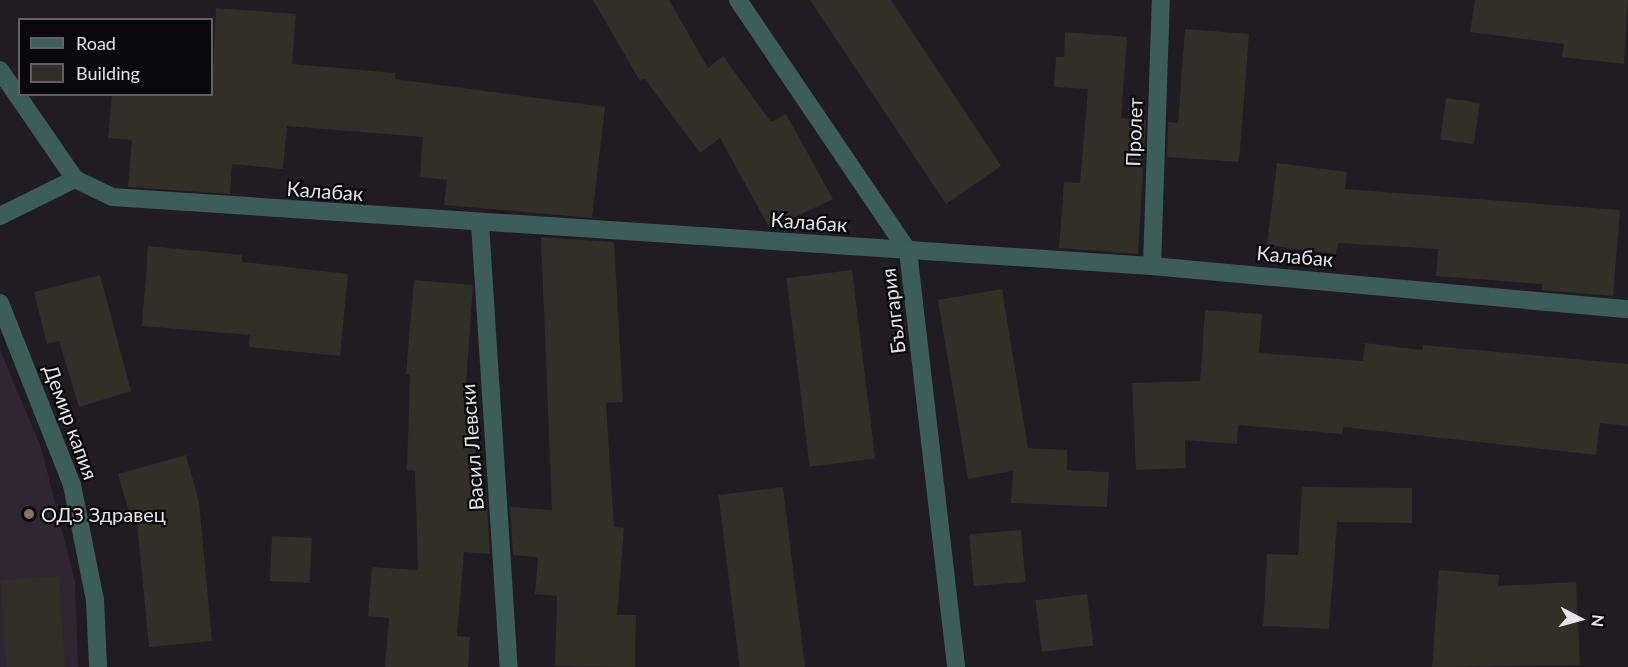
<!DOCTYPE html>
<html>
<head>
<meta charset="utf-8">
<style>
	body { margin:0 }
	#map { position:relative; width:1628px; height:667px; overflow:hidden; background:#211c22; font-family:Lato,sans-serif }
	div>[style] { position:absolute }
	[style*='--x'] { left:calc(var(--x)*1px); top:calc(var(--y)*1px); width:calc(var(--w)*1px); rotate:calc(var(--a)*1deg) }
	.built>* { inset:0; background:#2e2630 }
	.building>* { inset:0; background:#322e28; transform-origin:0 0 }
	.minor>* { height:18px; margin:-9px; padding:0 9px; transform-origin:9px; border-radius:9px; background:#3c5d58 }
	.dots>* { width:16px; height:16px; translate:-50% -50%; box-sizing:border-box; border:3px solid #09080a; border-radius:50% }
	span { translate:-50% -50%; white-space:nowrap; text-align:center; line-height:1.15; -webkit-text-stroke:4.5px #09080a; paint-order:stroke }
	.street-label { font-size:20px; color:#e7e4e7 }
	.poi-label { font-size:20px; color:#e7e4e7 }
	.left { translate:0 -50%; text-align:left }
	.legend { position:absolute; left:18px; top:18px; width:195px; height:78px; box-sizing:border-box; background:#09080a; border:2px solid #626062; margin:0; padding:8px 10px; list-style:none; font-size:18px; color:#e7e4e7 }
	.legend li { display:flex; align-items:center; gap:12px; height:30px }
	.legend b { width:30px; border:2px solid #626062 }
	.north { position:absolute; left:1550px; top:589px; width:60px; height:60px; -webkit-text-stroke:4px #09080a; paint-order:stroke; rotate:96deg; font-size:16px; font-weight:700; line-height:24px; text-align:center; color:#e7e4e7 }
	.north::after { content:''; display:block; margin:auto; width:21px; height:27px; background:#e7e4e7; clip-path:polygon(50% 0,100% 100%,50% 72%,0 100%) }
</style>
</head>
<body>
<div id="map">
	<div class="built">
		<i style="clip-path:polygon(0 350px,41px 447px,75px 582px,78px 667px,0 667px)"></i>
	</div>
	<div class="building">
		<i style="clip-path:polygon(593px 0,669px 0,708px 68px,723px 56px,771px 122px,786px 114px,833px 199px,770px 229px,720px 138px,700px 153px,644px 78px,640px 81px)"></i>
		<i style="clip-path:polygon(810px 0,891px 0,1001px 166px,946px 204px)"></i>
		<i style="clip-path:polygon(1475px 0,1628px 0,1624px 64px,1562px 57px,1564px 44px,1470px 32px)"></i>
		<i style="clip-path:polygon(216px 8px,296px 14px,292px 64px,396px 73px,395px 79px,605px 107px,592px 218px,444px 205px,447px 180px,420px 177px,423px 137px,287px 126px,283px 169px,232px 164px,230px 194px,128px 187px,132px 140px,108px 138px,112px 94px,212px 94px)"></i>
		<i style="clip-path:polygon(1185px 29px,1249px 34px,1239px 162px,1167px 157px,1168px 122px,1178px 123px)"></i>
		<i style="clip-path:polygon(1065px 32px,1127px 37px,1121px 118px,1146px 120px,1138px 254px,1059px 248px,1064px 182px,1080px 183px,1088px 89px,1054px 87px,1056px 57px,1064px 57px)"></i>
		<i style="left:1446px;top:98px;width:34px;height:42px;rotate:8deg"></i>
		<i style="clip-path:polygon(1277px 163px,1347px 172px,1345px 189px,1620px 210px,1613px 296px,1542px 290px,1542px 284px,1436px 276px,1438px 249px,1338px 243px,1336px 254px,1267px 245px)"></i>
		<i style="clip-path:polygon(541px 237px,614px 242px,623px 402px,606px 403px,614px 527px,624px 528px,617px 615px,636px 615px,635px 667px,555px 666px,557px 596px,535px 594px,538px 557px,513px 555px,510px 507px,552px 510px)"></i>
		<i style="clip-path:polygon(148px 246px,242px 255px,242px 262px,348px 274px,340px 356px,249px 347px,250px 335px,142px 326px)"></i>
		<i style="left:852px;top:270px;width:190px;height:66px;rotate:83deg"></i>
		<i style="clip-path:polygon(100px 275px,131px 391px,79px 407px,59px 341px,47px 344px,34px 292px)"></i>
		<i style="clip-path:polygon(414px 280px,473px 285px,464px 414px,477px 415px,474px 499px,487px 505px,490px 554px,464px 552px,457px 636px,470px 637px,468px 667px,385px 667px,389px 618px,368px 616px,372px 567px,418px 570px,415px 471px,407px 470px,410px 374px,406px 374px)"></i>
		<i style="clip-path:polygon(1002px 289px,1028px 448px,1067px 450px,1067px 470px,1109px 472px,1107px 507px,1011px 503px,1013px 471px,968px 479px,938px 300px)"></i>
		<i style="clip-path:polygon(1205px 310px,1262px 314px,1259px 353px,1363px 361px,1365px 343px,1422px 350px,1423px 345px,1628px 364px,1628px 426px,1600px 423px,1596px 455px,1343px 427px,1342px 434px,1238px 425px,1237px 444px,1185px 440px,1186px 468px,1136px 470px,1132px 383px,1200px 381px)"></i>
		<i style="clip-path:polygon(186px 455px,199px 502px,212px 641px,149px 647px,137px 522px,132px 523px,118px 474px)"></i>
		<i style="left:783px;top:487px;width:181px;height:65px;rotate:83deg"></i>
		<i style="clip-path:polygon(1302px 487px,1412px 488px,1412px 523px,1337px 522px,1329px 629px,1263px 626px,1267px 554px,1298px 555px)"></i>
		<i style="left:1021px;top:530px;width:52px;height:52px;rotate:85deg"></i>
		<i style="left:272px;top:536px;width:40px;height:45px;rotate:3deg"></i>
		<i style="clip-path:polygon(1439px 570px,1499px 575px,1498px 586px,1576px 582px,1580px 665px,1432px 667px)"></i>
		<i style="left:59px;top:576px;width:91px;height:59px;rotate:86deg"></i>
		<i style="left:1087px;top:594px;width:52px;height:52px;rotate:83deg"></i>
	</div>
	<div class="minor">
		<i style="--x:738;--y:0;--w:303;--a:55.9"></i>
		<i style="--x:908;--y:251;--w:419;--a:83.4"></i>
		<i style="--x:0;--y:70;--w:132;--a:55.5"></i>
		<i style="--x:75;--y:179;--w:41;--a:25.9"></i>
		<i style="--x:112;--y:197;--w:1042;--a:3.8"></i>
		<i style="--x:1152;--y:266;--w:478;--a:5.2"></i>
		<i style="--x:0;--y:216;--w:84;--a:-26.3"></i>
		<i style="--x:480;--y:224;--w:444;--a:86.3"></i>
		<i style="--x:1152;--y:266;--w:266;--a:-88.1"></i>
		<i style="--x:0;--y:303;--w:196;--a:68.4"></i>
		<i style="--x:72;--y:485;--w:117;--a:78.7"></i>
		<i style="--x:95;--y:600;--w:67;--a:87.4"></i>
	</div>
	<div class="dots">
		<i style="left:29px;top:514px;background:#8d6e63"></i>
	</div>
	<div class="street-label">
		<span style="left:1134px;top:132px;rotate:-88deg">Пролет</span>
		<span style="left:325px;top:191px;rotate:4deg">Калабак</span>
		<span style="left:809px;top:222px;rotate:4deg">Калабак</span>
		<span style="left:1295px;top:256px;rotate:5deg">Калабак</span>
		<span style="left:893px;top:311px;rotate:-97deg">България</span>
		<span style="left:71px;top:422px;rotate:70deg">Демир капия</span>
		<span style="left:472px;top:447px;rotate:-94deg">Васил Левски</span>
	</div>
	<div class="poi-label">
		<span class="left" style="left:41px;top:514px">ОДЗ Здравец</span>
	</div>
	<ul class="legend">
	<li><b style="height:8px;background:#3c5d58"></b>Road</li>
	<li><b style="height:16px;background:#322e28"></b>Building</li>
	</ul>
	<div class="north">N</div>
</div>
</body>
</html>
